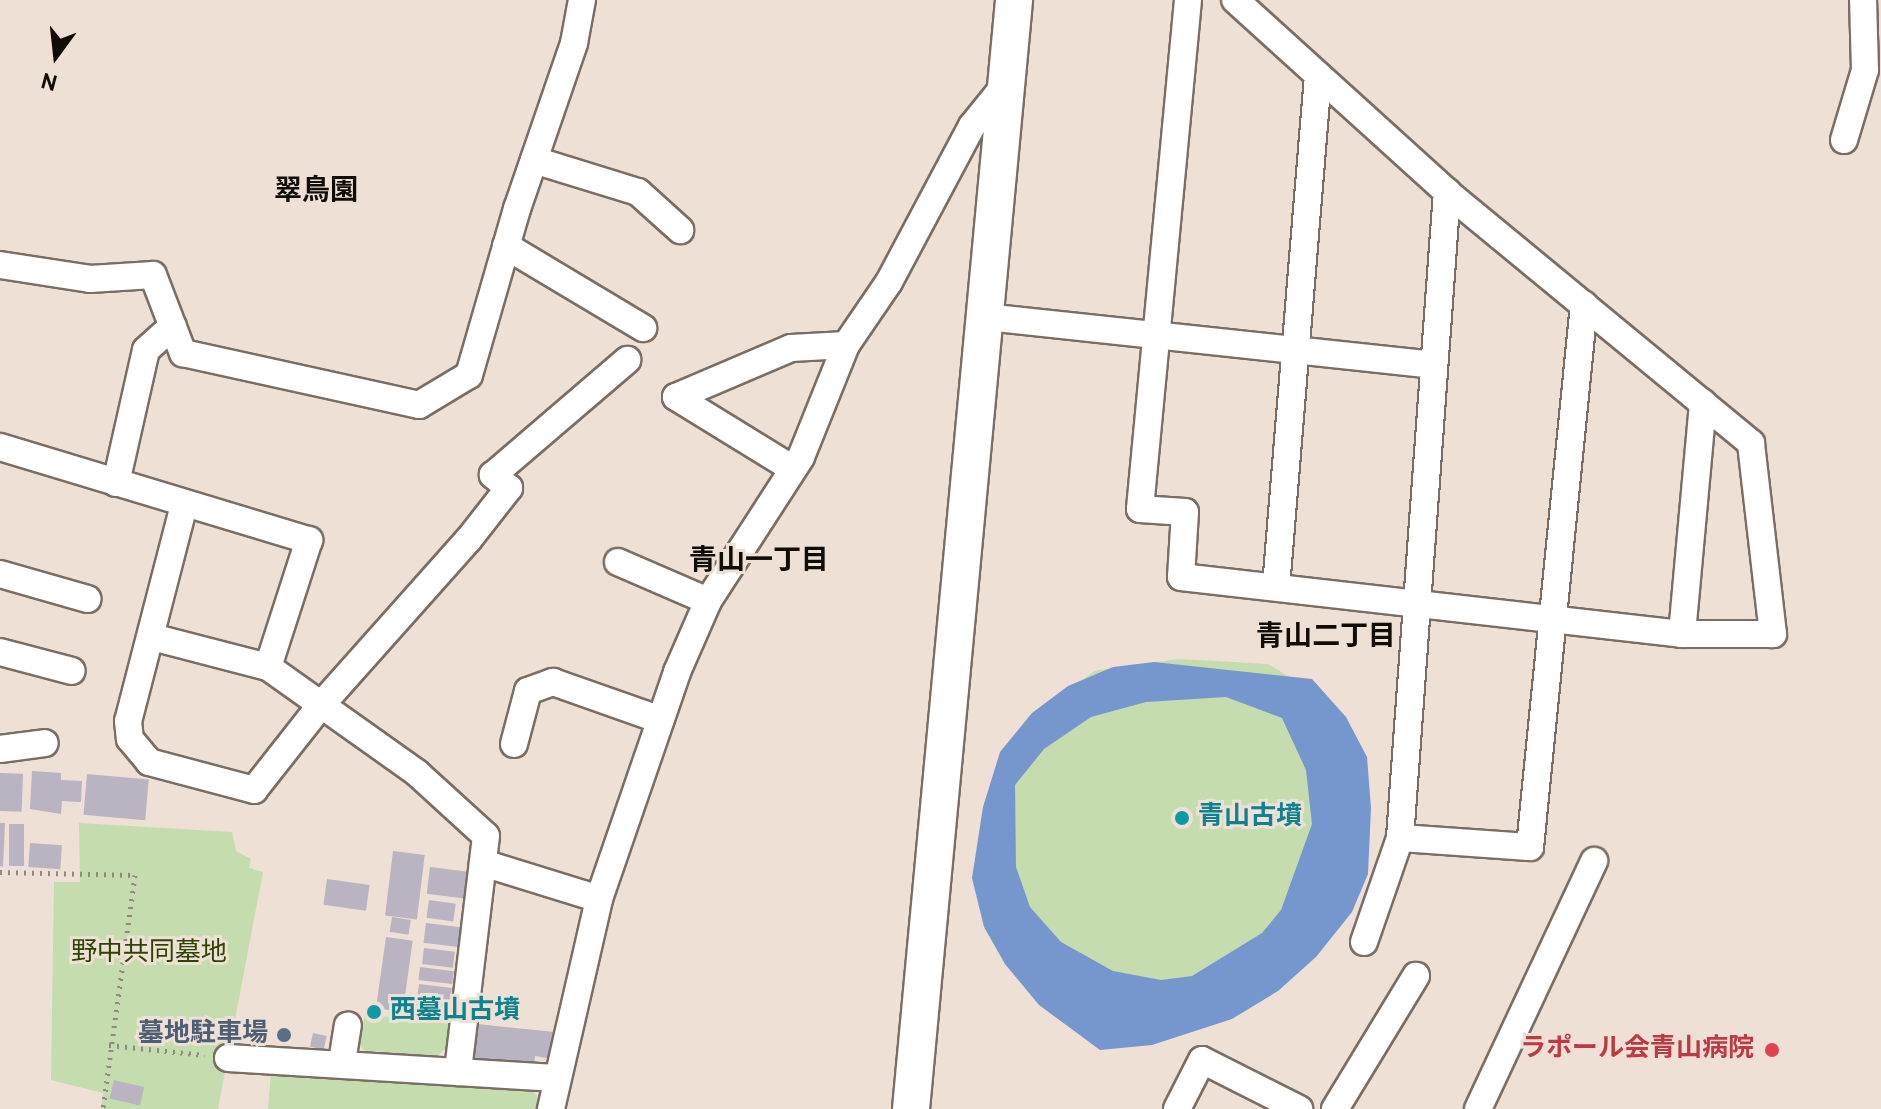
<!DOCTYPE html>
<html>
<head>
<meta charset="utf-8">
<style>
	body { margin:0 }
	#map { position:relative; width:1881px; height:1109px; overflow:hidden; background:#eee0d5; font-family:Overpass,"Noto Sans JP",sans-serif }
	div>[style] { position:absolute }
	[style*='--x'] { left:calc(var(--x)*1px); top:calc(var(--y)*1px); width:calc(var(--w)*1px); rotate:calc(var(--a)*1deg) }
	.green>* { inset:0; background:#c4dcae }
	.water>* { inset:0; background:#7697ce }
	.building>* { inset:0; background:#bab3c2; transform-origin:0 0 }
	.path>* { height:5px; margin-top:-2.5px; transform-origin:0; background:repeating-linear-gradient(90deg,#928880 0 2px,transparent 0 8px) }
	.roads { filter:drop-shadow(2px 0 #7a6e64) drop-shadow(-2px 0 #7a6e64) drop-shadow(0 2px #7a6e64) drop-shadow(0 -2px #7a6e64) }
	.street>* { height:26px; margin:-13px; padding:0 13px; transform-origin:13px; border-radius:13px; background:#fff }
	.secondary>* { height:36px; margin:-18px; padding:0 18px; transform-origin:18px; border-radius:18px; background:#fff }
	.dots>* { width:22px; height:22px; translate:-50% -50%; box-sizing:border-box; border:4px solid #eee0d5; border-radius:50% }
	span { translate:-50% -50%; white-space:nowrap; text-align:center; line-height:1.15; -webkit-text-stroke:6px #eee0d5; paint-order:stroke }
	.culture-label { font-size:26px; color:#0d838f; font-weight:700 }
	.left { translate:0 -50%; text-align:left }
	.park-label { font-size:26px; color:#2b4500 }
	.service-label { font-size:26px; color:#4e5e75; font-weight:700 }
	.right { translate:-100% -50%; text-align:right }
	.health-label { font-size:26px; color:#be3a42; font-weight:700 }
	.neighbourhood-label { font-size:28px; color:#100c08; font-weight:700 }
	.north { position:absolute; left:16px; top:16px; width:80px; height:80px; -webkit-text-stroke:6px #eee0d5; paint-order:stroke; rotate:195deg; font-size:22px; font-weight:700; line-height:32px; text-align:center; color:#100c08 }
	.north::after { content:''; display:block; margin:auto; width:28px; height:36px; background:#100c08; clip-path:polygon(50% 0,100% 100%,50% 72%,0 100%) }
</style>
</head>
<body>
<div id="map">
	<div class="green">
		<i style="clip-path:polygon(1179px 659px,1268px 664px,1316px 693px,1335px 766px,1275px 946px,1150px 991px,1026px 934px,1003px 866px,1011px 794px,1034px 720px,1094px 671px)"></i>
		<i style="clip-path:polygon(79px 823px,232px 832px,236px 851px,251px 859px,249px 868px,263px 872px,218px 1109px,101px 1109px,103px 1093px,51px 1080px,54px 882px,80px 882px)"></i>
		<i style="clip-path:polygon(365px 1014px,450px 1024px,447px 1048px,435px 1057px,364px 1050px,359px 1044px)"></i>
		<i style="clip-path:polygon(271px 1072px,530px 1088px,538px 1097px,537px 1109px,268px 1109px)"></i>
	</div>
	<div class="water">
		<i style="clip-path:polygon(evenodd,1154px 662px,1312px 679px,1346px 717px,1367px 757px,1371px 808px,1368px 874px,1352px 912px,1316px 957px,1278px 991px,1232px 1019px,1152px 1045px,1100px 1050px,1039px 1005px,1005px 964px,984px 927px,972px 878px,983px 807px,1000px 752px,1032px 713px,1068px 686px,1113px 667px,1154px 662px,1226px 697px,1282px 718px,1306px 770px,1312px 824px,1281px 910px,1262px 933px,1192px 976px,1161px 980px,1113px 971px,1061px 942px,1030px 907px,1016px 867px,1015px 785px,1044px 749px,1091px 717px,1146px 702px,1226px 697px)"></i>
	</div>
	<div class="building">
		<i style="clip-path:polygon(32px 771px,61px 773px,61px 780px,82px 781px,81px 802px,62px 801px,61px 814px,30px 809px)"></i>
		<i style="left:0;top:773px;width:23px;height:38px;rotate:2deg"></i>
		<i style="left:87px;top:774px;width:62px;height:41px;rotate:5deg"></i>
		<i style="clip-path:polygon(0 823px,5px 823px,3px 867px,0 866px)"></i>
		<i style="left:9px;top:824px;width:15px;height:42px"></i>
		<i style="left:30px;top:843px;width:32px;height:24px;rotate:4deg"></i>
		<i style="left:393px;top:851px;width:32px;height:65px;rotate:7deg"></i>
		<i style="left:430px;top:867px;width:38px;height:27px;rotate:7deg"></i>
		<i style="left:327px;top:879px;width:43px;height:26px;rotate:8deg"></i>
		<i style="left:429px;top:900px;width:27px;height:18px;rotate:8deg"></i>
		<i style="left:392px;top:917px;width:19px;height:15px;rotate:9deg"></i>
		<i style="left:426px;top:923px;width:35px;height:20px;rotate:7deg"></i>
		<i style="left:386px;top:937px;width:27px;height:72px;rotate:8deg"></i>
		<i style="left:424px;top:948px;width:31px;height:16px;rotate:7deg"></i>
		<i style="left:420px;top:967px;width:34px;height:13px;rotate:7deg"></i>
		<i style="left:419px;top:984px;width:33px;height:13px;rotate:7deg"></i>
		<i style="left:415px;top:999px;width:36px;height:15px;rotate:8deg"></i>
		<i style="clip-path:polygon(477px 1024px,555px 1032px,553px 1059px,535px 1056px,534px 1066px,473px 1059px)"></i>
		<i style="left:313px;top:1033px;width:14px;height:14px;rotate:12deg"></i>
		<i style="left:114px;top:1080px;width:31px;height:19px;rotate:13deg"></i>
	</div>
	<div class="path">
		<i style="--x:0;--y:872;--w:135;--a:1.3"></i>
		<i style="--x:135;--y:875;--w:236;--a:97.8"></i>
		<i style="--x:109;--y:1045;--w:96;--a:6"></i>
	</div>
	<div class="roads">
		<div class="street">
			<i style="--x:1188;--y:0;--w:511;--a:95.39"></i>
			<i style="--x:1140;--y:509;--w:45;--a:3.8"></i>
			<i style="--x:1185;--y:512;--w:65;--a:93.5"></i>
			<i style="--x:1181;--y:577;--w:504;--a:6.49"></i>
			<i style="--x:1682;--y:634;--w:91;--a:0"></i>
			<i style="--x:1773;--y:634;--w:192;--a:-96.6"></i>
			<i style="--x:1751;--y:443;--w:394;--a:-140.5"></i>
			<i style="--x:1447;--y:192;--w:286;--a:-137.8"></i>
			<i style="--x:1844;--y:140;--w:73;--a:-73.3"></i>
			<i style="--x:1865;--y:70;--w:70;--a:-91.6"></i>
			<i style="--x:534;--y:160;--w:109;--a:17.1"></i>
			<i style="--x:638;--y:192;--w:57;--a:42.1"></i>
			<i style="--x:506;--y:246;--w:160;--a:30.9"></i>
			<i style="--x:0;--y:265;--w:91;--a:8.8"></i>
			<i style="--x:90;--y:279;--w:63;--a:-3.6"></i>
			<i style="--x:153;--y:275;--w:84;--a:69"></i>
			<i style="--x:183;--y:353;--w:242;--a:12.4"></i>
			<i style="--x:419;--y:405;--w:58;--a:-31"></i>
			<i style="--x:469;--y:375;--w:173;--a:-73.9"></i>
			<i style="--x:517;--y:209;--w:176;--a:-71"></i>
			<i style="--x:574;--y:43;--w:44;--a:-79.5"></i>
			<i style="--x:986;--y:317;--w:450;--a:6.1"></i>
			<i style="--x:676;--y:397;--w:125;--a:-23.1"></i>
			<i style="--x:791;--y:348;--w:55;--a:-3.1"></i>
			<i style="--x:676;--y:397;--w:137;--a:31.6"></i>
			<i style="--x:0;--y:447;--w:323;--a:16.8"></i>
			<i style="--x:309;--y:540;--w:133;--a:107.9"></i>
			<i style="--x:116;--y:483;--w:136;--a:-77.3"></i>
			<i style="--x:146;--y:350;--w:36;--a:-42"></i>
			<i style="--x:184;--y:505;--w:223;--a:104.5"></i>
			<i style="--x:128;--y:721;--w:18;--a:84"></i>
			<i style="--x:130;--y:739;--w:30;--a:50"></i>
			<i style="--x:149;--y:762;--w:109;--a:14.9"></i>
			<i style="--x:254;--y:790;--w:108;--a:-51.8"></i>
			<i style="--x:321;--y:705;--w:222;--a:-48.3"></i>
			<i style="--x:469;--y:539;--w:65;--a:-51.9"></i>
			<i style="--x:509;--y:488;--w:21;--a:-141"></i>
			<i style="--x:493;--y:475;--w:177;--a:-40.6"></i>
			<i style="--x:618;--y:562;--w:98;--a:23.4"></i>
			<i style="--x:0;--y:574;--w:91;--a:16"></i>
			<i style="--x:1276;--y:587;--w:513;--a:-85.3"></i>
			<i style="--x:1682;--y:634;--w:232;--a:-84.8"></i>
			<i style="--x:152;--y:637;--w:120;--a:14.5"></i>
			<i style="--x:268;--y:667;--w:183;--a:35.4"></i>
			<i style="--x:417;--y:773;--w:93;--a:42.4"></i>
			<i style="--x:486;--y:836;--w:238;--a:96.8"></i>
			<i style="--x:0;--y:652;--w:74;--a:14.8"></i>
			<i style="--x:514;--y:744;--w:55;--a:-75.2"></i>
			<i style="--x:528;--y:691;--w:27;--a:-20"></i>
			<i style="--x:553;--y:682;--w:114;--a:19.4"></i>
			<i style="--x:0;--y:749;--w:45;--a:-7.6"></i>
			<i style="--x:1400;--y:838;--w:130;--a:4"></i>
			<i style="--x:1530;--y:847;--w:545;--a:-84.31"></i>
			<i style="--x:483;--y:863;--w:121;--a:17.2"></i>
			<i style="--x:1364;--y:942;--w:110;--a:-70.9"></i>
			<i style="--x:1400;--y:838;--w:648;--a:-85.84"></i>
			<i style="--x:228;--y:1058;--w:328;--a:3.5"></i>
			<i style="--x:342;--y:1062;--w:37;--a:-81"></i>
			<i style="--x:551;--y:1109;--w:215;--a:-77.1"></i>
			<i style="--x:599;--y:899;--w:240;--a:-71"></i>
			<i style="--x:677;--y:672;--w:77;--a:-66.4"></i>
			<i style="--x:708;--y:601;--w:171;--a:-57.1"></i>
			<i style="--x:801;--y:457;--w:121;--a:-68.1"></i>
			<i style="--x:846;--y:345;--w:76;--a:-55.7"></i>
			<i style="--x:889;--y:282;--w:177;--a:-62"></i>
			<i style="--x:972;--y:126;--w:54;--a:-51"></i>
			<i style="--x:1177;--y:1109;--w:55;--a:-63"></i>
			<i style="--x:1202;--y:1060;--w:109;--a:26.8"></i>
			<i style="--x:1335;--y:1109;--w:156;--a:-58.7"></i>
			<i style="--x:1478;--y:1109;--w:274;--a:-64.9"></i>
		</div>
		<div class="secondary">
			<i style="--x:911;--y:1109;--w:1114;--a:-84.69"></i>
		</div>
	</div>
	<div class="dots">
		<i style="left:1182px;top:818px;background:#0f9aa8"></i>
		<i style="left:374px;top:1012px;background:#0f9aa8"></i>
		<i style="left:284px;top:1035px;background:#5c6f8a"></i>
		<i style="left:1772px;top:1050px;background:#e0444e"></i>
	</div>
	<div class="culture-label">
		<span class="left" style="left:1198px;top:818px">青山古墳</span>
		<span class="left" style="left:390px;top:1012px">西墓山古墳</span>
	</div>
	<div class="park-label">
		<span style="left:149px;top:954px">野中共同墓地</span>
	</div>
	<div class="service-label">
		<span class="right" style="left:268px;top:1035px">墓地駐車場</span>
	</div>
	<div class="health-label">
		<span class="right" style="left:1754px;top:1050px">ラポール会青山病院</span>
	</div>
	<div class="neighbourhood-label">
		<span style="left:316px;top:192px">翠鳥園</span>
		<span style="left:759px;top:562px">青山一丁目</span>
		<span style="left:1326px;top:638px">青山二丁目</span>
	</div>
	<div class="north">N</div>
</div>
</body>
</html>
